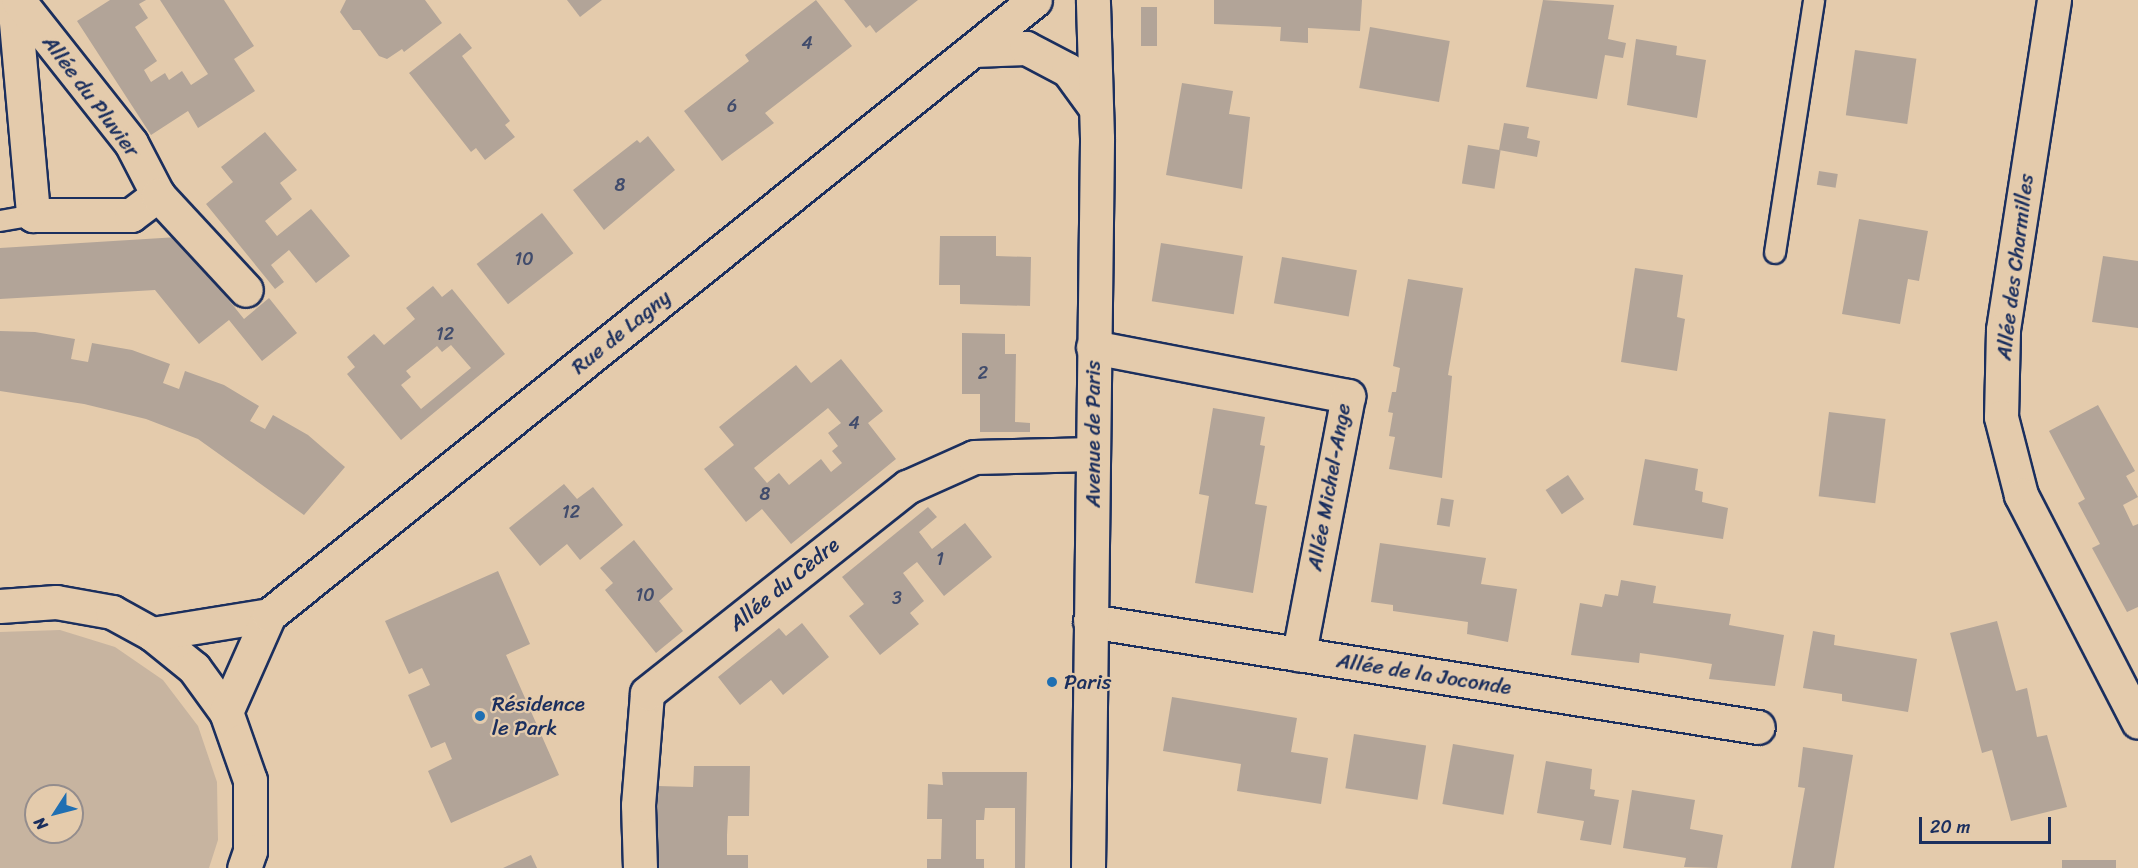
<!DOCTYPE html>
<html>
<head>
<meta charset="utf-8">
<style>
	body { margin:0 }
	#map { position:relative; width:2138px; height:868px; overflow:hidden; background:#e4cbac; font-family:Sriracha,sans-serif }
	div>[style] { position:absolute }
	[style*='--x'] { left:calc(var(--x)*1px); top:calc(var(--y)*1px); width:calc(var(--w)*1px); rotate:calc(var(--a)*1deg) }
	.green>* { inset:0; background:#c7b4a0 }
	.building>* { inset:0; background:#b2a498; transform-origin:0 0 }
	.roads { filter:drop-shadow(2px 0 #1b2f5e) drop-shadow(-2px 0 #1b2f5e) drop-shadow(0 2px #1b2f5e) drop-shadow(0 -2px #1b2f5e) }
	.service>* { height:20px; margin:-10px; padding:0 10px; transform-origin:10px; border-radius:10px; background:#e4cbac }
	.minor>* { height:33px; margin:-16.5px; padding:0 16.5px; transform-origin:16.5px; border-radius:16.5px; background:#e4cbac }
	.secondary>* { height:33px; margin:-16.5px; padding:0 16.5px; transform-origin:16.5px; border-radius:16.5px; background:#e4cbac }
	.dots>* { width:16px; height:16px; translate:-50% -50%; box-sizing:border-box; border:3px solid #e4cbac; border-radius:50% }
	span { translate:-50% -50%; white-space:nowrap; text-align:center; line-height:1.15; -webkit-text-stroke:4.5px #e4cbac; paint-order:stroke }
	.number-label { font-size:18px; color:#414c6c }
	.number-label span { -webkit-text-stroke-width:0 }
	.street-label { font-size:21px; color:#1b2f5e }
	.poi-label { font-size:21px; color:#1b2f5e }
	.left { translate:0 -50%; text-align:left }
	.north { position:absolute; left:24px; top:784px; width:60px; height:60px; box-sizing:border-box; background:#e4cbac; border:2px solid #948d8d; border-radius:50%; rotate:234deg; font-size:16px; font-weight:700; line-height:24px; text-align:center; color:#1b2f5e }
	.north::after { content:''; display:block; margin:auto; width:21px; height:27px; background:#1f6fb2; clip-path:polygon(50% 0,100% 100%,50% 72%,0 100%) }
	.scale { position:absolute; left:1919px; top:817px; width:132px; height:27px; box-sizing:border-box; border:3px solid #1b2f5e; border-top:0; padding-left:8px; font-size:18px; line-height:21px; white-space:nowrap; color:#1b2f5e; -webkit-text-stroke:4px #e4cbac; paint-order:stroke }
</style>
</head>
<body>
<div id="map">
	<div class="green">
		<i style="clip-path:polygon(evenodd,60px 630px,115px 647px,163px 680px,198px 726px,217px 782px,218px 840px,209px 868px,0 868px,0 632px,60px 630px,36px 796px,72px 796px,72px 832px,36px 832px,36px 796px)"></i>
	</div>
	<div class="building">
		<i style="clip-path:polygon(110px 0,146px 0,139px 4px,148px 18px,135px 27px,157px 61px,144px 70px,151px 82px,165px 73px,169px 80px,182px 71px,191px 85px,208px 74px,160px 0,224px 0,254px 46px,234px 59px,255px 91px,198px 128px,188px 111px,151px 135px,77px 21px)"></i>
		<i style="clip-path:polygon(346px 0,425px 0,442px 23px,404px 52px,402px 49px,387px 59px,379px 56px,360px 30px,353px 30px,340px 12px)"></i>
		<i style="clip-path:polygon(567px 0,602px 0,580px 17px)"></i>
		<i style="clip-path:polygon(816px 0,852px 46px,765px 113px,774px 123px,722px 161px,684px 111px,749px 61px,745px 55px)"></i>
		<i style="clip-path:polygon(844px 0,918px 0,876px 33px,870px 25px,866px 28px)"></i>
		<i style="clip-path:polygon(1214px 0,1362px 0,1360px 31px,1308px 28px,1308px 43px,1280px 41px,1281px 27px,1214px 24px)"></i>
		<i style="clip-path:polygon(1543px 0,1614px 5px,1608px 39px,1626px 43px,1623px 58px,1605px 55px,1597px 99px,1526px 87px)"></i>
		<i style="left:1141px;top:7px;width:16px;height:39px"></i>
		<i style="left:1370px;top:27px;width:81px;height:62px;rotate:10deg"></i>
		<i style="clip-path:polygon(460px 33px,472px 48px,462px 56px,510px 121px,505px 125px,515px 137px,485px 160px,476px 148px,471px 152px,409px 73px)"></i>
		<i style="clip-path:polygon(1636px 39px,1677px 46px,1676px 55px,1706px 60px,1697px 118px,1627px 105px)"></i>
		<i style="left:1855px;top:50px;width:62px;height:66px;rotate:8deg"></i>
		<i style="clip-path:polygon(1182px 83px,1233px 91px,1229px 114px,1250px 117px,1242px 189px,1166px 175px)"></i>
		<i style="clip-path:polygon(1504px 123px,1529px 127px,1527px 138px,1540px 141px,1537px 157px,1499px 150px)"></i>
		<i style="clip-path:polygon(265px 132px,297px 170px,280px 183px,292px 199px,265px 221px,277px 236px,311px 209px,350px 256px,316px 283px,289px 250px,271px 265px,284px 282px,275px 289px,206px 204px,233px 182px,221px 167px)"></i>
		<i style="clip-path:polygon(648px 136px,675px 170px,604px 230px,573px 190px,637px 140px,640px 143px)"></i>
		<i style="left:1468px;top:145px;width:33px;height:39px;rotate:9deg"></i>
		<i style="left:1819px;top:171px;width:19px;height:14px;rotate:9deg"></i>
		<i style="left:542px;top:213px;width:51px;height:83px;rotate:52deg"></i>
		<i style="clip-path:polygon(1859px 219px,1928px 231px,1919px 281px,1908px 279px,1900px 324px,1842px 314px)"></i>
		<i style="clip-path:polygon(940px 236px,996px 236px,996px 256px,1031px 257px,1030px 306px,960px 304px,960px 285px,939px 285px)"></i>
		<i style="clip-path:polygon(178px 237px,244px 319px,269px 298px,297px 333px,262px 361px,229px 320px,199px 344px,155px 290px,0 299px,0 248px)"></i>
		<i style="left:1161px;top:243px;width:83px;height:59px;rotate:9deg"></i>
		<i style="clip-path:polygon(2103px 256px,2138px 261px,2138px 328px,2092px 322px)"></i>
		<i style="left:1282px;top:257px;width:76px;height:47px;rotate:10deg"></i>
		<i style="clip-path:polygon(1635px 268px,1683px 275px,1677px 317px,1685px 319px,1677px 371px,1621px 362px)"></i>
		<i style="clip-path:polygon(1408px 279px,1463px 288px,1448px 375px,1452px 376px,1442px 478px,1389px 469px,1395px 437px,1389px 436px,1393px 413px,1388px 412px,1392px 392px,1396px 392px,1400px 368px,1393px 366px)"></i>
		<i style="clip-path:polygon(evenodd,433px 286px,442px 297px,452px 289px,505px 354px,401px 440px,347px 374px,355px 367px,347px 357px,374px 334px,384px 345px,415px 319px,406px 308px,433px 286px,451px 345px,471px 368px,421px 409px,401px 385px,411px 377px,406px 371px,437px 346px,442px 352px,451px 345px)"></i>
		<i style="clip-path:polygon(0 331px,35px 332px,75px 339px,71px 359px,88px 362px,92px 343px,132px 350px,170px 364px,163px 383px,179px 389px,185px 371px,224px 385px,259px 406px,250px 421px,265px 429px,273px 415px,308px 435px,345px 467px,304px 515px,198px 439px,146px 419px,84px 404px,0 391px)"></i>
		<i style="clip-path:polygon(962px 333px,1005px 334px,1005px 354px,1016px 354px,1015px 422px,1030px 423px,1030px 432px,980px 432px,980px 394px,962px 394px)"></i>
		<i style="clip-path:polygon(evenodd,841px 359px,883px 411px,868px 423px,896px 459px,791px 544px,762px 509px,746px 522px,704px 469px,734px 445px,719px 427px,785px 374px,796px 365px,811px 383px,841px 359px,828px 408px,841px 423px,828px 433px,838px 446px,832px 451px,842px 463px,831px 472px,821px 459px,789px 485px,779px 473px,767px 483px,754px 468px,828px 408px)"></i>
		<i style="clip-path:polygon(2098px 405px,2135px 471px,2126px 476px,2138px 497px,2123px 505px,2133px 526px,2138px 524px,2138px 607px,2127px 612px,2092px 548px,2100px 544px,2078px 503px,2085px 499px,2049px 431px)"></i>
		<i style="clip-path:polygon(1213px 408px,1265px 417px,1260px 445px,1265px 446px,1255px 504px,1267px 506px,1253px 593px,1195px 583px,1209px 496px,1199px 494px)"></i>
		<i style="left:1829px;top:412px;width:57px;height:85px;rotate:7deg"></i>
		<i style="clip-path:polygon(1645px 459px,1698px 469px,1695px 490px,1703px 492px,1702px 502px,1728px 508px,1723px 539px,1633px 525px)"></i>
		<i style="left:1568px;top:475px;width:29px;height:27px;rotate:56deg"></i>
		<i style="clip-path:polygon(564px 484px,577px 499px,593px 487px,623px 525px,580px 560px,567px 544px,540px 566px,509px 528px)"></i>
		<i style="left:1441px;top:498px;width:13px;height:27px;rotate:9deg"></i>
		<i style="clip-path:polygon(928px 507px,937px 517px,919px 532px,932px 549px,965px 523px,992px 557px,944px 596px,917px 562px,903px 573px,924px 601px,910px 613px,919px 624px,880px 655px,849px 616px,864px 604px,842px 577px)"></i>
		<i style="clip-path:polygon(634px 540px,673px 589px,659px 601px,683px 631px,656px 653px,605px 590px,613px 583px,600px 568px)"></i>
		<i style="clip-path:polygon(1380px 543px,1486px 558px,1481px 584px,1517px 589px,1508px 642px,1467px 634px,1468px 622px,1393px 611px,1393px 605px,1371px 602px)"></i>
		<i style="clip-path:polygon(498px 571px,530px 644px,506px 655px,559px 775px,451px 823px,428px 771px,452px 759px,445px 742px,431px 748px,408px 695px,430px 685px,422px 668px,409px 674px,385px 621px)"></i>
		<i style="clip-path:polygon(1621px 580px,1656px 586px,1653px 603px,1731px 614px,1729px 625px,1784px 635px,1775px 686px,1709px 679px,1712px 664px,1675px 658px,1640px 653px,1639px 663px,1571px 655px,1580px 603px,1602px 607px,1605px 594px,1618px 596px)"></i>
		<i style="clip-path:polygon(1997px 621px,2016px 691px,2027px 688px,2037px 737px,2047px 735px,2067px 807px,2011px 821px,1992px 750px,1982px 753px,1950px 633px)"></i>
		<i style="clip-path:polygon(802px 623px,829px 657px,783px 695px,771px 680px,740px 705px,718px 677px,779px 628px,786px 636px)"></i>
		<i style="clip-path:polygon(1813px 631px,1835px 635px,1834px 645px,1917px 659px,1908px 712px,1842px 701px,1842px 694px,1803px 688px)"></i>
		<i style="clip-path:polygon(1172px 697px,1297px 718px,1291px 752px,1328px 758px,1321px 804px,1237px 791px,1241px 764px,1163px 751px)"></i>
		<i style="left:1354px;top:734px;width:73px;height:55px;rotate:9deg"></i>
		<i style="left:1453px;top:744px;width:62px;height:61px;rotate:10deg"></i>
		<i style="clip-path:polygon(1803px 747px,1853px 755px,1834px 868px,1791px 868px,1805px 788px,1798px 787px)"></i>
		<i style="clip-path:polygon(1546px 761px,1592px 769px,1590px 789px,1595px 790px,1594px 796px,1619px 800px,1611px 845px,1580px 840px,1584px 821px,1537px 813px)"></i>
		<i style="clip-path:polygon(694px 766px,750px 766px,749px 816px,728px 816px,727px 835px,727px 855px,748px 855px,748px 868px,657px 868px,658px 786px,693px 787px)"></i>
		<i style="clip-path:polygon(942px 772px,1027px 772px,1025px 868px,1015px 868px,1015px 808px,985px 808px,984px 820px,976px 820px,976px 859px,984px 859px,984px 868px,927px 868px,927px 859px,941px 859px,942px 819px,927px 819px,928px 784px,943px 785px)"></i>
		<i style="clip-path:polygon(1632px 790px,1695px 800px,1690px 829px,1723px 835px,1717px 868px,1684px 867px,1686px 858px,1623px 848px)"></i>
		<i style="clip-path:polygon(531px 855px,537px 868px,503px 868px)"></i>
		<i style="left:2062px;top:860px;width:54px;height:8px"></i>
	</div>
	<div class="roads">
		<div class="service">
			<i style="--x:0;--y:221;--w:34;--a:-10"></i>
			<i style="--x:1775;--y:253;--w:256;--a:-81.2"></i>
		</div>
		<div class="minor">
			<i style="--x:14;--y:0;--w:216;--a:84.9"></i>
			<i style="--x:33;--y:215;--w:98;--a:0"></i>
			<i style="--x:131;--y:215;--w:34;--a:-37"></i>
			<i style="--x:18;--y:0;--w:182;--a:51.7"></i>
			<i style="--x:131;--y:143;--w:59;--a:62.6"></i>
			<i style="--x:158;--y:195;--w:129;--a:47.2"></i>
			<i style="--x:2054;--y:0;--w:334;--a:98.8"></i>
			<i style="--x:2003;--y:330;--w:87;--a:91.3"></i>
			<i style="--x:2001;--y:417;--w:81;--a:75.6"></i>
			<i style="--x:2021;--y:495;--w:255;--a:62.7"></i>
			<i style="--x:973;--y:50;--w:53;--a:-2.2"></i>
			<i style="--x:1026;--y:48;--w:47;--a:27.6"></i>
			<i style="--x:1068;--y:70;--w:46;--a:53.9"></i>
			<i style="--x:1093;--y:347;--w:260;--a:10.9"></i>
			<i style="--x:1348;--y:396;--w:263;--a:100.8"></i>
			<i style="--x:1090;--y:621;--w:676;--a:9.02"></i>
			<i style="--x:640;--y:868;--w:63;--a:-91.8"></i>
			<i style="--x:638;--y:805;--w:112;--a:-85.4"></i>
			<i style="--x:647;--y:693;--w:332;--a:-38.4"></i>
			<i style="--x:907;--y:487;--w:73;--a:-24.1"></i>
			<i style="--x:974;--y:457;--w:119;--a:-1.4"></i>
			<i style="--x:1088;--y:868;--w:730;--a:-89.29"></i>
			<i style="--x:1097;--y:138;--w:138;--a:-91.7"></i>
		</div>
		<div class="secondary">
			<i style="--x:0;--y:606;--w:56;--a:-4.1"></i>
			<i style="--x:56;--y:602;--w:57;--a:10.1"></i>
			<i style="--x:112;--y:612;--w:46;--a:28.8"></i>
			<i style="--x:152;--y:634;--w:54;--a:39"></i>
			<i style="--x:194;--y:668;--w:54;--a:54"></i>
			<i style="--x:226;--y:712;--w:72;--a:70.6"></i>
			<i style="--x:250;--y:780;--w:71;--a:90"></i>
			<i style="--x:250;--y:851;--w:18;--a:109"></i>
			<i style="--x:152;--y:634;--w:119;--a:-9.2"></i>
			<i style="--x:226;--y:712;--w:106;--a:-66.1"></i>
			<i style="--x:269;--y:615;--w:982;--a:-38.76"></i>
		</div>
	</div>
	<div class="dots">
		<i style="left:1052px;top:682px;background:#1f6fb2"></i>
		<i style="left:480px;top:716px;background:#1f6fb2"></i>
	</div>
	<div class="number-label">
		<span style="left:807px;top:43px">4</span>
		<span style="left:732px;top:106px">6</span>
		<span style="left:620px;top:185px">8</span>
		<span style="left:524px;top:259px">10</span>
		<span style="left:445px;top:334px">12</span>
		<span style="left:983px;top:373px">2</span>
		<span style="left:854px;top:423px">4</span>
		<span style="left:765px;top:494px">8</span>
		<span style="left:571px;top:512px">12</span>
		<span style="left:940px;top:559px">1</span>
		<span style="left:645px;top:595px">10</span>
		<span style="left:897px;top:598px">3</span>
	</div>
	<div class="street-label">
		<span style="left:91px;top:96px;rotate:53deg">Allée du Pluvier</span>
		<span style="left:2015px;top:267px;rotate:-83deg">Allée des Charmilles</span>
		<span style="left:621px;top:332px;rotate:-39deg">Rue de Lagny</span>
		<span style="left:1093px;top:434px;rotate:-90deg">Avenue de Paris</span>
		<span style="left:1329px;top:487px;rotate:-80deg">Allée Michel-Ange</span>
		<span style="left:784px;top:584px;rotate:-39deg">Allée du Cèdre</span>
		<span style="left:1424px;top:674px;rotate:9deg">Allée de la Joconde</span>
	</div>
	<div class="poi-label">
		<span class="left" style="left:1064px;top:682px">Paris</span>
		<span class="left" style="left:492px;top:716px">Résidence<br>le Park</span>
	</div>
	<div class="north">N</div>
	<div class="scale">20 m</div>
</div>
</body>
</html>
